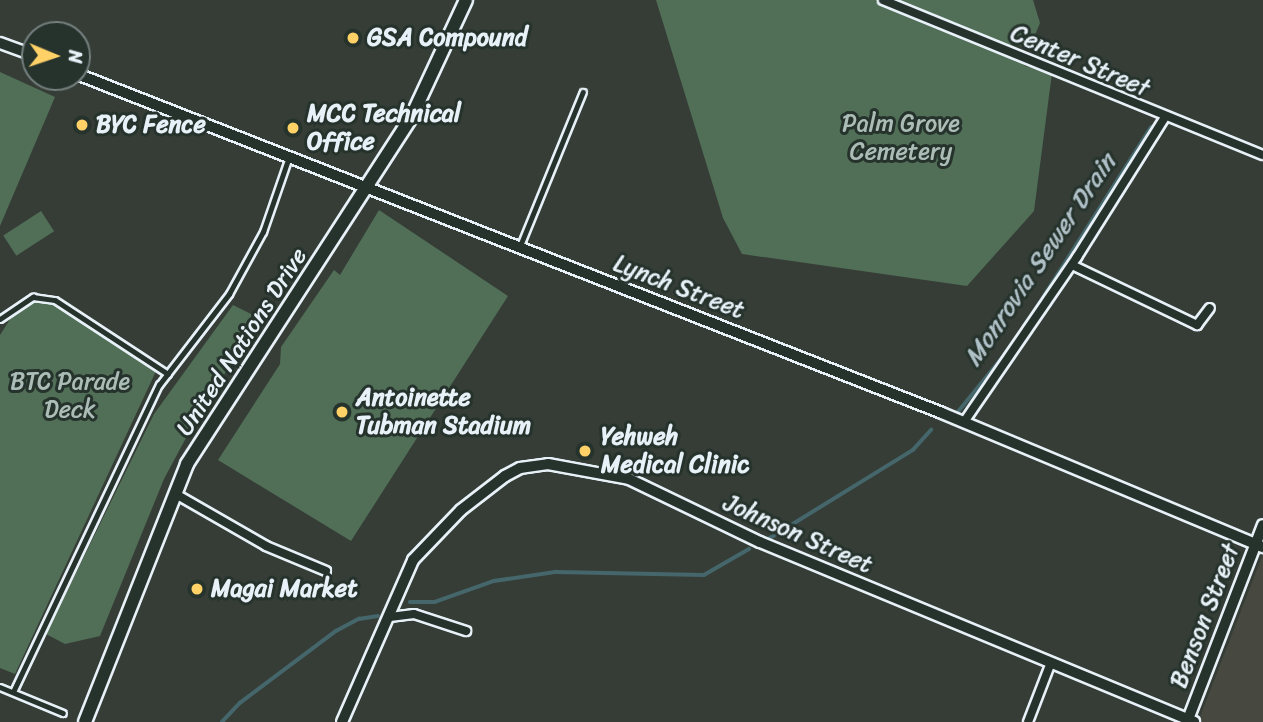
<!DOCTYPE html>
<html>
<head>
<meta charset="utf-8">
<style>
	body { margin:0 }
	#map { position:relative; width:1263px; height:722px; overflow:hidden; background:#353d36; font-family:Sriracha,sans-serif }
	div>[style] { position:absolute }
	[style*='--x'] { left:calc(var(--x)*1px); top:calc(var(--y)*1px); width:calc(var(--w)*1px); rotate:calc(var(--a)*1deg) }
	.built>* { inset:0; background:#474941 }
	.green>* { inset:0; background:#516e57; transform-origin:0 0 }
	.stream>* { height:3.5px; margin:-1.75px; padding:0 1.75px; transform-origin:1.75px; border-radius:1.75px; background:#45666b }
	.roads { filter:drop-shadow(2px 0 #e8f1f8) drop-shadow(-2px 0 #e8f1f8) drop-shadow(0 2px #e8f1f8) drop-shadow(0 -2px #e8f1f8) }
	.service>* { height:4.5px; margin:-2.25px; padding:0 2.25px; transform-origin:2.25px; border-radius:2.25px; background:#26332d }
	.minor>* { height:8px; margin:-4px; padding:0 4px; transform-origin:4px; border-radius:4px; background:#26332d }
	.tertiary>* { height:10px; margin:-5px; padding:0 5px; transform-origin:5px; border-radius:5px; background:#26332d }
	.secondary>* { height:12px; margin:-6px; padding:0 6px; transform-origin:6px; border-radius:6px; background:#26332d }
	.dots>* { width:19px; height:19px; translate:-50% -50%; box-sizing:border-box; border:4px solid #26332d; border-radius:50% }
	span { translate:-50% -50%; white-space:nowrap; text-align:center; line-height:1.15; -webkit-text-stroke:6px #26332d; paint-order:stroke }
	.poi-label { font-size:24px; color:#e8f1f8; font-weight:700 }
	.left { translate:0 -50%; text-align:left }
	.street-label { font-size:24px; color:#e8f1f8 }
	.park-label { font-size:24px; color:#acbdb8 }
	.water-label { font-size:26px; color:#afc0c7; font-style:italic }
	.north { position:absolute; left:21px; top:21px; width:70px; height:70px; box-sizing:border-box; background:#26332d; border:2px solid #747f7e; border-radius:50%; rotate:92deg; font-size:19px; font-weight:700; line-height:28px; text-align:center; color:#e8f1f8 }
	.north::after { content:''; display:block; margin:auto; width:24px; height:32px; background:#ffd166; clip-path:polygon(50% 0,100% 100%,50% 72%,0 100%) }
</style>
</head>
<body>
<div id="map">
	<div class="built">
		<i style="clip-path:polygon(1263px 554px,1263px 722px,1198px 722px)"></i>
	</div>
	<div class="green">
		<i style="clip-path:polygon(656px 0,1033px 0,1040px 23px,1029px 49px,1011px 42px,1010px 51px,1025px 66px,1052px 73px,1034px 211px,967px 286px,742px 254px,723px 218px)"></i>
		<i style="clip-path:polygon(0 72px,55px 97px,0 226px)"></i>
		<i style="clip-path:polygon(379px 210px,508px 296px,351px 541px,218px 460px,280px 364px,281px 347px,334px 270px,340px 275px)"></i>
		<i style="left:41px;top:211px;width:24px;height:45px;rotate:57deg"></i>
		<i style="clip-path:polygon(30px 299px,50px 300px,157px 369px,15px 674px,0 668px,0 335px,19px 305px)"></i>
		<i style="clip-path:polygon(233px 305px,261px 319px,202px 408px,164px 479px,100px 636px,65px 644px,46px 634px,154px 414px)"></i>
	</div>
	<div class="stream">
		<i style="--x:1023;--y:329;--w:239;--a:-57.6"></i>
		<i style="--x:957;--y:413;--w:92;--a:-50.8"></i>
		<i style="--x:770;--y:538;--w:168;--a:-31.6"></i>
		<i style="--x:913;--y:450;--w:27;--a:-48"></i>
		<i style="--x:410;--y:602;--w:25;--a:0"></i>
		<i style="--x:435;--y:602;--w:63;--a:-19.6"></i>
		<i style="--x:494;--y:581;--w:63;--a:-8.3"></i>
		<i style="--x:556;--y:572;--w:148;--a:1.2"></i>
		<i style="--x:704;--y:575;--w:52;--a:-30"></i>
		<i style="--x:222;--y:722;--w:26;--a:-47"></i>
		<i style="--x:240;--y:703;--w:120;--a:-36.9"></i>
		<i style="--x:336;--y:631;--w:26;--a:-28"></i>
		<i style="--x:359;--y:619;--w:19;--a:-9"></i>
	</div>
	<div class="roads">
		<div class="service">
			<i style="--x:520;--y:246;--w:166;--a:-67.8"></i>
			<i style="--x:0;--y:319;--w:40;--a:-34"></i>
			<i style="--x:33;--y:297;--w:22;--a:8"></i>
			<i style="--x:55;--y:300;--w:135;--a:33.2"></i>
			<i style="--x:0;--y:687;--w:68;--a:22.4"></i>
			<i style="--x:13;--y:692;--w:340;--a:-64.6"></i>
			<i style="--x:159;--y:385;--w:115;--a:-52.4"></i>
			<i style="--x:229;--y:294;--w:71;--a:-61.3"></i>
			<i style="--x:263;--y:232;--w:79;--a:-70.9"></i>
		</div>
		<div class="minor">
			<i style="--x:883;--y:0;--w:410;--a:22.2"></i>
			<i style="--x:1072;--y:265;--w:139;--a:25.6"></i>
			<i style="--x:1197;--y:325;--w:21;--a:-53"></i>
			<i style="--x:964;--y:422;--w:200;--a:-55.6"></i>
			<i style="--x:1077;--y:257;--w:165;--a:-57.8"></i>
			<i style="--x:174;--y:493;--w:106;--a:29.9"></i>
			<i style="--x:266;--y:546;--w:65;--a:22.6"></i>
			<i style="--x:390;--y:617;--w:24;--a:-7"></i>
			<i style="--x:414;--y:614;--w:55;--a:18.1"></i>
			<i style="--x:1028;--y:722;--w:61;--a:-68.9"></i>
		</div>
		<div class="tertiary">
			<i style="--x:0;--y:43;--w:37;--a:20"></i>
			<i style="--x:77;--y:74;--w:929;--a:21.4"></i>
			<i style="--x:942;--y:413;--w:348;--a:22.7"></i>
			<i style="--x:342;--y:722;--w:177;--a:-66.3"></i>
			<i style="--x:413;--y:560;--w:69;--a:-46.2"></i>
			<i style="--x:461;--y:510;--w:56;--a:-37.7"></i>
			<i style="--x:505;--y:476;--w:17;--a:-28"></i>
			<i style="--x:520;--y:468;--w:28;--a:-8"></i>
			<i style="--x:548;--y:464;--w:82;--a:10.5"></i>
			<i style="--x:629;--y:479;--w:145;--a:25.7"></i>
			<i style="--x:760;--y:542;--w:470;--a:22.5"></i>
			<i style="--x:1187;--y:722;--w:211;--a:-68.9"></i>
		</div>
		<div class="secondary">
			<i style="--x:85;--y:722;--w:277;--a:-68.4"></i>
			<i style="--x:187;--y:464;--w:412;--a:-57.1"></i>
			<i style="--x:411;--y:118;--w:130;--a:-65"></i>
		</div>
	</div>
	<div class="dots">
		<i style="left:353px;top:38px;background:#ffd166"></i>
		<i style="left:82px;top:125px;background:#ffd166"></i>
		<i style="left:293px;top:128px;background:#ffd166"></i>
		<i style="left:342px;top:412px;background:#ffd166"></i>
		<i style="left:585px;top:451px;background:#ffd166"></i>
		<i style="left:197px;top:589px;background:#ffd166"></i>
	</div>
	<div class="poi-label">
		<span class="left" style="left:367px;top:38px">GSA Compound</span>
		<span class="left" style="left:307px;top:128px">MCC Technical<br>Office</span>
		<span class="left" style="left:96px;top:125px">BYC Fence</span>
		<span class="left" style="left:356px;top:412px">Antoinette<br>Tubman Stadium</span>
		<span class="left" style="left:601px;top:451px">Yehweh<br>Medical Clinic</span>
		<span class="left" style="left:211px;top:589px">Magai Market</span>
	</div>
	<div class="street-label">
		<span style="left:1080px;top:61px;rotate:23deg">Center Street</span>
		<span style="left:679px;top:287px;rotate:21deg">Lynch Street</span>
		<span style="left:242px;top:342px;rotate:-57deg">United Nations Drive</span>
		<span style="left:798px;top:534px;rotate:24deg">Johnson Street</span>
		<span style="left:1205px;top:616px;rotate:-69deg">Benson Street</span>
	</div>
	<div class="park-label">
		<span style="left:901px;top:138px">Palm Grove<br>Cemetery</span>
		<span style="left:70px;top:396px">BTC Parade<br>Deck</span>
	</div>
	<div class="water-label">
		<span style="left:1040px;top:260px;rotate:-56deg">Monrovia Sewer Drain</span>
	</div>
	<div class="north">N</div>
</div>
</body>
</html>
